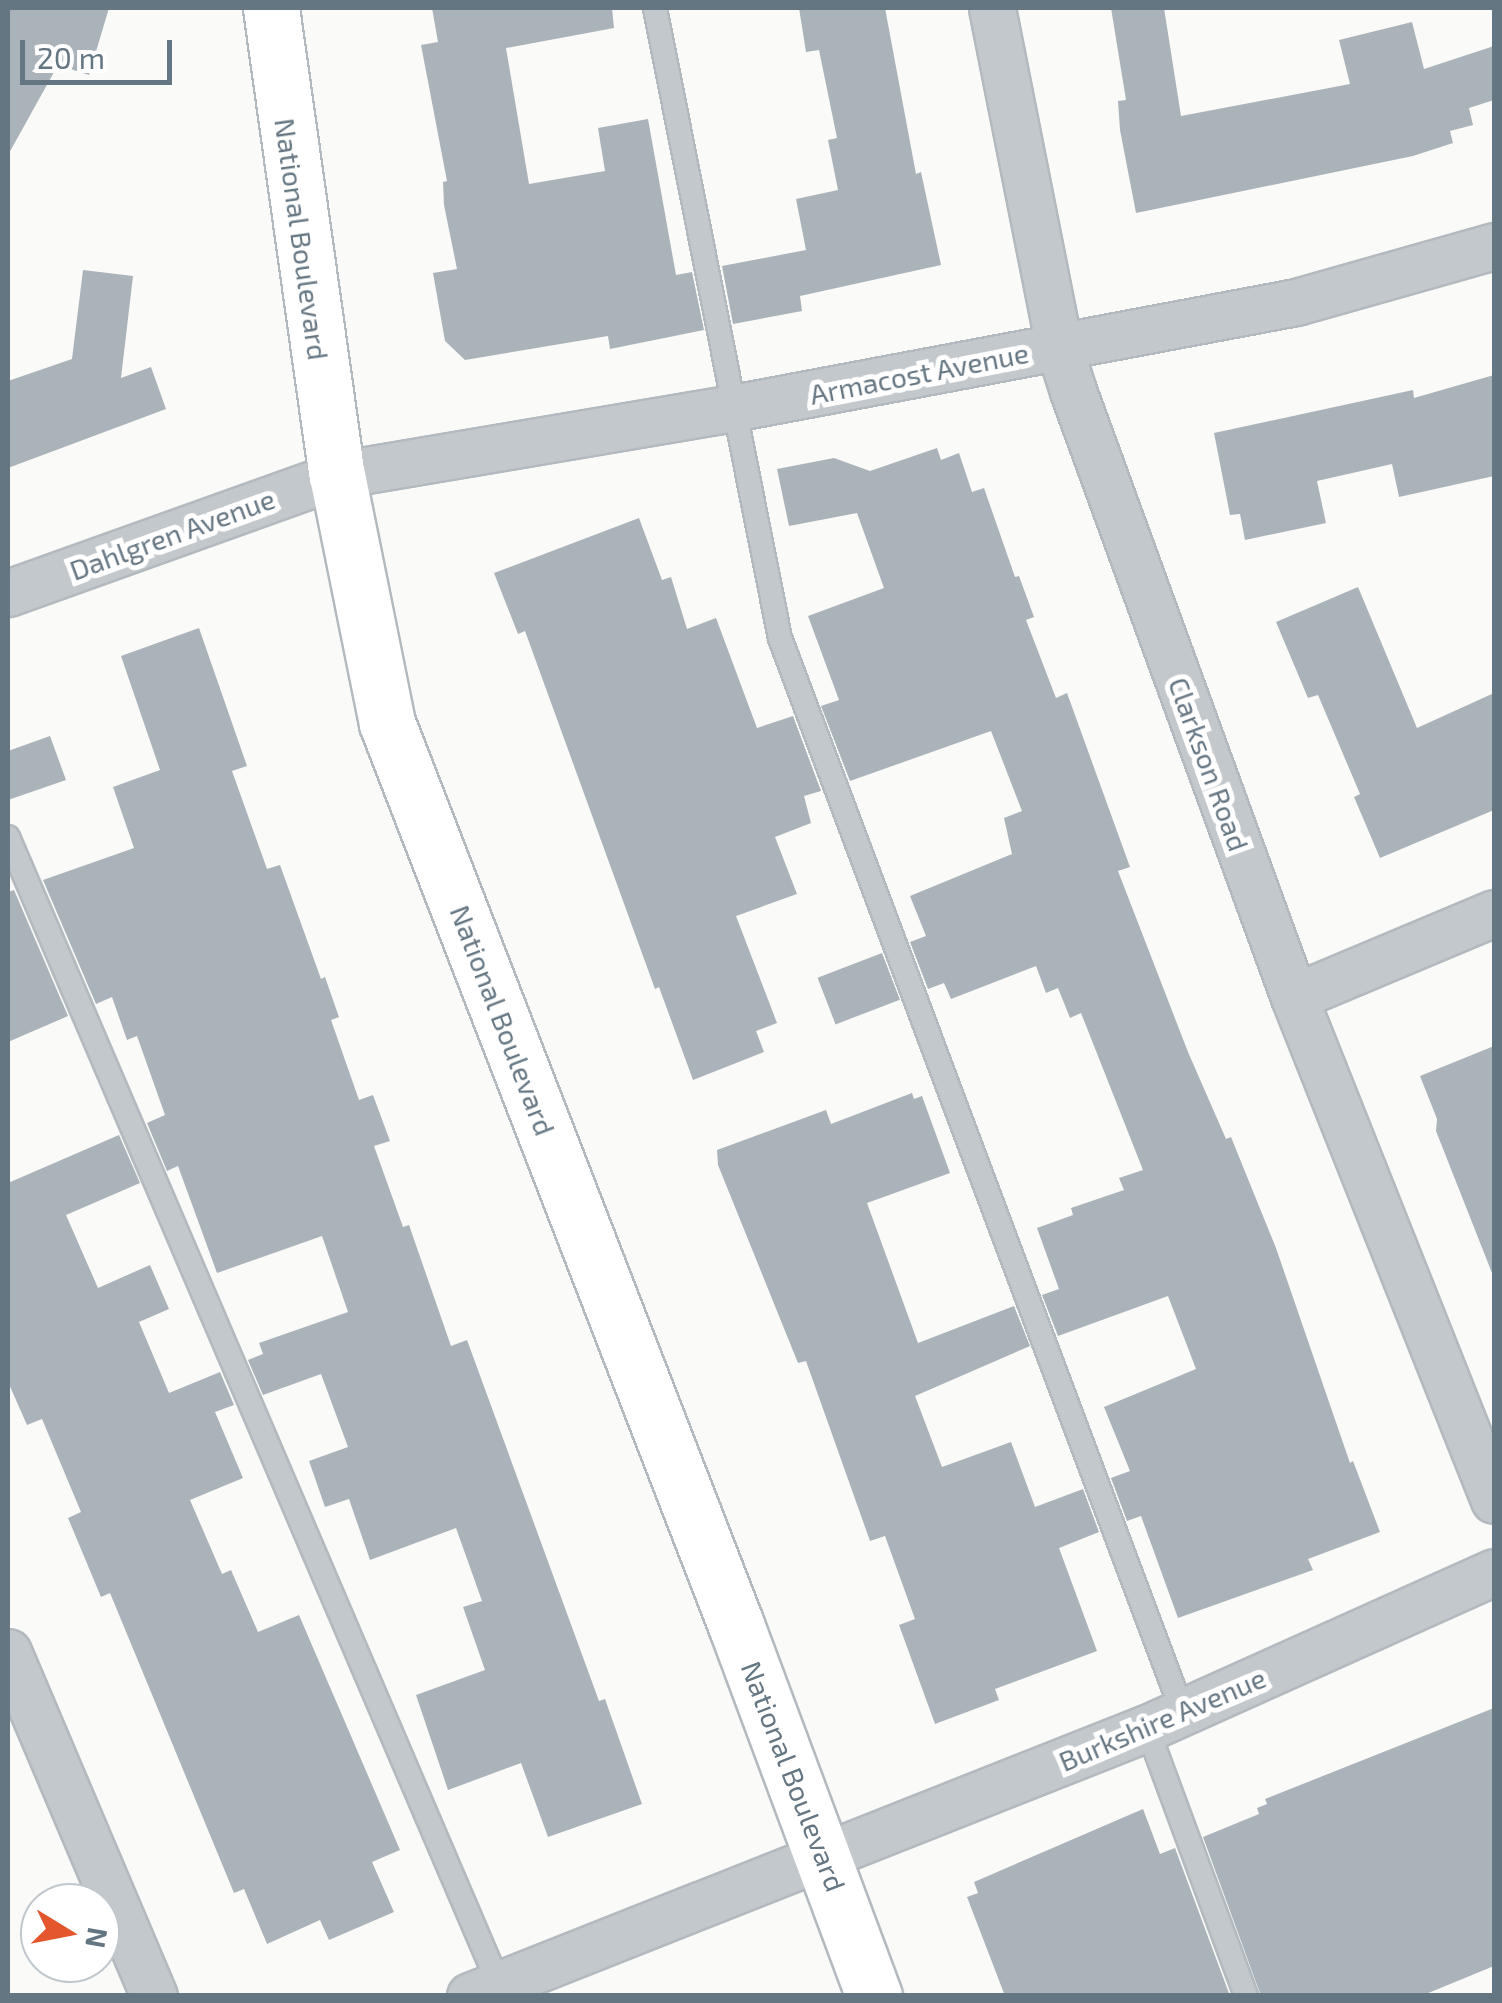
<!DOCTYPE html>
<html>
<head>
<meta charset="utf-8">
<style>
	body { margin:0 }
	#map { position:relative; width:1502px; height:2003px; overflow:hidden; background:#fafaf8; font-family:"Exo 2",sans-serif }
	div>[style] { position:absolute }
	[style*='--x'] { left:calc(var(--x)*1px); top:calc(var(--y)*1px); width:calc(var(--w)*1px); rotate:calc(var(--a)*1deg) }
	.building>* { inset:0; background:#aab3b9; transform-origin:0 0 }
	.roads { filter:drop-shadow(2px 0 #b3babf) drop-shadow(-2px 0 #b3babf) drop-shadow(0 2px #b3babf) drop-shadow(0 -2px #b3babf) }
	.service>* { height:22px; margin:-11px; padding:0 11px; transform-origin:11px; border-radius:11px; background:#c3c8cc }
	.minor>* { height:45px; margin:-22.5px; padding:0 22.5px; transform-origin:22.5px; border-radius:22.5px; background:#c3c8cc }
	.secondary>* { height:55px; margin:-27.5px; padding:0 27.5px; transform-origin:27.5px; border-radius:27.5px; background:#fff }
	span { translate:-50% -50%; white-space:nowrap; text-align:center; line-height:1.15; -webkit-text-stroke:10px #fff; paint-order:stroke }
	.street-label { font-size:28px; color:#657683 }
	.frame { position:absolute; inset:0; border:10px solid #657683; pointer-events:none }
	.north { position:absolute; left:20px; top:1883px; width:100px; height:100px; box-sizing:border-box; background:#fff; border:2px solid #c1c8cd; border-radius:50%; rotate:100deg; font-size:28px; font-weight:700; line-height:40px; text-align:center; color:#657683 }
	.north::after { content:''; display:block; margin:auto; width:35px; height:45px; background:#e4572e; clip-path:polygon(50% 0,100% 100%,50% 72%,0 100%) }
	.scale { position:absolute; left:20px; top:40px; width:152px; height:45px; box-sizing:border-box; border:5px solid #657683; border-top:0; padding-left:12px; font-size:30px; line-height:35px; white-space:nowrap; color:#657683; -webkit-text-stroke:8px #fff; paint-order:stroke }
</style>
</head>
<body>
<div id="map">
	<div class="building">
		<i style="clip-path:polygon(8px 8px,109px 8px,89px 75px,58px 65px,8px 155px)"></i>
		<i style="clip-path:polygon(432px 8px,612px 8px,614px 28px,506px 48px,529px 184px,605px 171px,598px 128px,648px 119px,676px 275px,692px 272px,704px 330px,610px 349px,608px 336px,465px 360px,445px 341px,433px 273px,457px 269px,444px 205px,443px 182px,447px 181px,421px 45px,438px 42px)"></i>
		<i style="clip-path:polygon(799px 8px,885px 8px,916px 174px,921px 172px,941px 265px,800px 296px,802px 311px,733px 324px,722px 266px,806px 250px,796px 199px,838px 190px,828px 140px,837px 138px,819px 50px,806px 52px)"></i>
		<i style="clip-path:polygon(1111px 8px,1164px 8px,1181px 116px,1350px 84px,1339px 40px,1412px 22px,1424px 69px,1494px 46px,1494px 100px,1469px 108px,1473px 125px,1450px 131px,1453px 143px,1413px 156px,1136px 213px,1120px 130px,1118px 101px,1126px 100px)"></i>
		<i style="clip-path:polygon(83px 270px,133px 276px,121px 378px,151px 367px,166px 409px,8px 468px,8px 381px,72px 359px)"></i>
		<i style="clip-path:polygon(1494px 375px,1494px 476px,1399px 497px,1392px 464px,1317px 481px,1326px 523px,1245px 540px,1240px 514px,1230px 515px,1214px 433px,1413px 390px,1414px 398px)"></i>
		<i style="clip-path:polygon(937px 448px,941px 460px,959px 453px,972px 492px,984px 488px,1015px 577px,1019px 576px,1034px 617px,1026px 620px,1056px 698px,1067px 693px,1130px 867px,1118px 871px,1188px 1052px,1226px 1139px,1231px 1137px,1276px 1248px,1350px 1463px,1353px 1461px,1380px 1532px,1308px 1559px,1313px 1570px,1178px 1618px,1141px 1516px,1127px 1521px,1111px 1478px,1130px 1471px,1104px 1407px,1196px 1369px,1168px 1296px,1058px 1336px,1042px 1295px,1059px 1289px,1037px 1228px,1073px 1215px,1071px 1208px,1124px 1190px,1119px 1178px,1143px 1170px,1081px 1013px,1070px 1018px,1058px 988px,1046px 993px,1036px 966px,951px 999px,944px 983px,928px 989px,910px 942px,926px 936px,910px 896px,1012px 854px,1004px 818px,1022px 811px,991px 731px,850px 781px,821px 706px,839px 700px,808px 616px,884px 588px,857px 513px,789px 526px,777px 469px,834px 458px,870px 471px)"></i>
		<i style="clip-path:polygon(639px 518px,662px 580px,671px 577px,687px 629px,716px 618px,757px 728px,793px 716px,821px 791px,804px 796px,811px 823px,775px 837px,797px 894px,736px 916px,777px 1023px,756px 1031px,764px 1052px,693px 1080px,659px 987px,655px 989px,525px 631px,518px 634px,494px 573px)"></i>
		<i style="clip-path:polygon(1358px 587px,1417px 728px,1494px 693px,1494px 810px,1380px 858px,1354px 797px,1360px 794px,1318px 695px,1308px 698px,1276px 622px)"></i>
		<i style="clip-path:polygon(199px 628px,247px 766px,232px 771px,267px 869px,280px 865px,321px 979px,325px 977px,339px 1017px,331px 1020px,359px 1100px,373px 1095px,390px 1141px,374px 1146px,403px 1227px,409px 1225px,451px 1346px,467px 1340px,599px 1701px,605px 1699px,642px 1804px,548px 1837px,521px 1763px,448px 1790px,416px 1695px,485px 1670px,463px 1607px,482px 1601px,456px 1528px,370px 1560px,349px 1499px,325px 1507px,309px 1461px,348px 1447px,321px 1374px,263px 1395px,248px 1360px,263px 1354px,259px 1343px,348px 1312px,322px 1236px,217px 1273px,178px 1166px,167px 1171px,147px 1123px,165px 1115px,137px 1036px,127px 1040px,112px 997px,96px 1004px,43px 880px,134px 848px,113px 787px,160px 770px,121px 656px)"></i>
		<i style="clip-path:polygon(50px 736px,66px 780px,8px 800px,8px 751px)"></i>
		<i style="clip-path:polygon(14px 890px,68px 1016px,8px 1042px,8px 892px)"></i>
		<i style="left:882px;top:953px;width:50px;height:69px;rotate:69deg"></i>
		<i style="clip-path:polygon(1494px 1046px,1494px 1272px,1492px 1273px,1436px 1131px,1437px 1119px,1420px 1076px)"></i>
		<i style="clip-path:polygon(912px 1093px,914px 1099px,922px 1096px,950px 1173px,867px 1203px,918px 1343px,1014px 1306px,1030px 1346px,915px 1396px,942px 1467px,1011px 1442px,1035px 1507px,1083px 1489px,1099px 1532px,1059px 1548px,1097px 1651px,995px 1689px,999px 1700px,935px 1724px,899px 1625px,915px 1619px,885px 1536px,870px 1541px,806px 1361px,798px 1363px,718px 1165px,717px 1150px,826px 1110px,831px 1124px)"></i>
		<i style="clip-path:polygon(119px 1135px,140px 1183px,66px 1215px,98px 1288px,150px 1265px,169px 1309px,139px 1322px,169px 1393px,220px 1372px,234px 1405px,215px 1412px,243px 1478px,190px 1500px,222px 1574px,231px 1570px,258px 1632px,299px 1615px,400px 1850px,372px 1862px,394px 1912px,329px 1940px,320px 1920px,267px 1944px,244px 1889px,234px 1893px,110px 1593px,101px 1597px,68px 1518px,81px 1512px,42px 1419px,27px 1425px,8px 1382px,8px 1183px)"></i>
		<i style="clip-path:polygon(1494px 1708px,1494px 1966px,1421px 1996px,1261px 1996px,1203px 1837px,1259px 1814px,1257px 1808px,1267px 1804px,1265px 1799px)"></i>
		<i style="clip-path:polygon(1143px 1809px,1160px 1854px,1175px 1848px,1230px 1996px,1005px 1996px,967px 1897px,978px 1893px,974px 1882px)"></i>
	</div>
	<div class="roads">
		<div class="service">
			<i style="--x:655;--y:8;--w:642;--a:78.78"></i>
			<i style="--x:780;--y:638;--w:1148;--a:69.45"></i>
			<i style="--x:8;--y:837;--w:1249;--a:66.84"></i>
			<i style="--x:1147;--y:1728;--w:286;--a:69.7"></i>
		</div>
		<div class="minor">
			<i style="--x:992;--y:8;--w:346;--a:78.8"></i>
			<i style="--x:1059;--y:347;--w:46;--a:72.3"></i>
			<i style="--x:1073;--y:391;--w:645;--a:69.96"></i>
			<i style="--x:1294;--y:997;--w:541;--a:68.32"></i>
			<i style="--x:8;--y:593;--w:350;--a:-19.7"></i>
			<i style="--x:337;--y:475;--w:402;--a:-9.6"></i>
			<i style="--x:733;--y:408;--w:573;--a:-10.66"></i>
			<i style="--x:1296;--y:302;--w:206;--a:-15.8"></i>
			<i style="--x:1294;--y:997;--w:217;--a:-22.8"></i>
			<i style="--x:8;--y:1652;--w:374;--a:67"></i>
			<i style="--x:470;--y:1996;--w:728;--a:-21.6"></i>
			<i style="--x:1147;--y:1728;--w:380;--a:-24.2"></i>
		</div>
		<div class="secondary">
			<i style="--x:271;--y:8;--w:472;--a:82"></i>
			<i style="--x:337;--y:475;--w:253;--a:78.6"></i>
			<i style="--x:387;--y:723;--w:967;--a:68.85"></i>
			<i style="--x:736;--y:1625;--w:396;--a:69.6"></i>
		</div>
	</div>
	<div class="street-label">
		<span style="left:302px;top:239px;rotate:82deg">National Boulevard</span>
		<span style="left:919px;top:373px;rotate:-11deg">Armacost Avenue</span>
		<span style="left:172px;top:534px;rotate:-20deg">Dahlgren Avenue</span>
		<span style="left:1209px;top:764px;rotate:70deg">Clarkson Road</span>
		<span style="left:503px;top:1020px;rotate:69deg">National Boulevard</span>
		<span style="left:1162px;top:1719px;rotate:-23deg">Burkshire Avenue</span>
		<span style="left:794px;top:1776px;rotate:69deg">National Boulevard</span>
	</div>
	<div class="frame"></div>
	<div class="north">N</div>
	<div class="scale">20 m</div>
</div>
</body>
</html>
